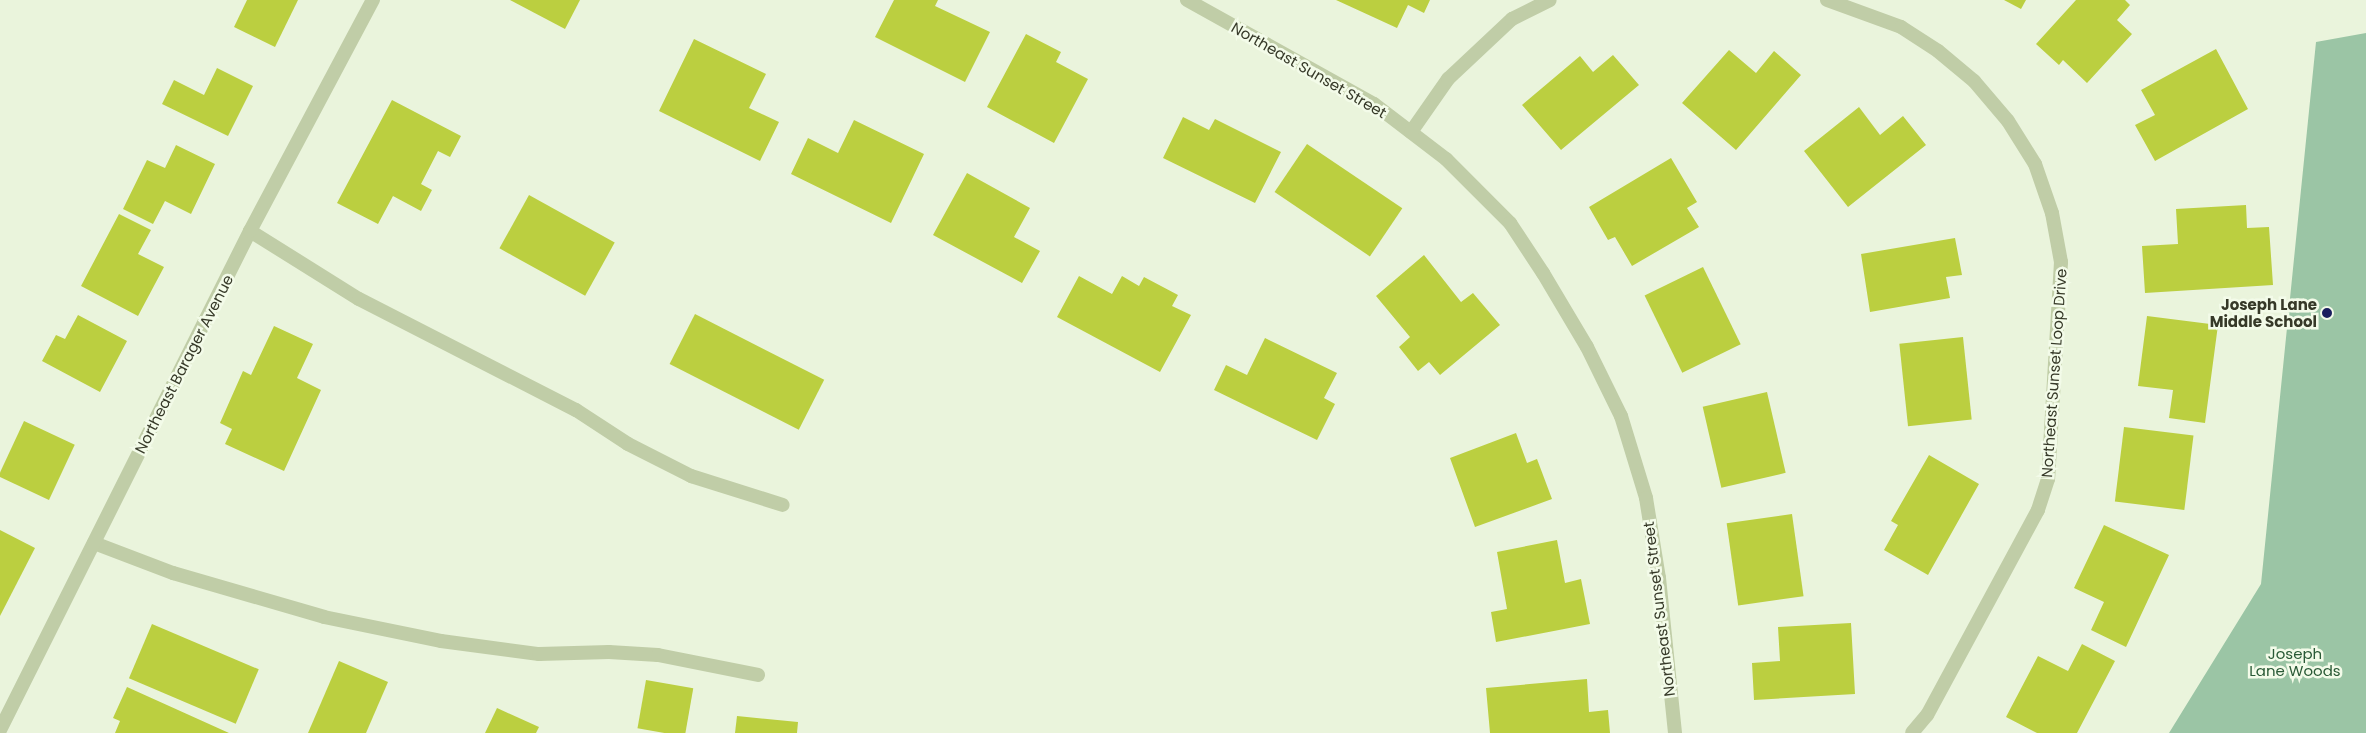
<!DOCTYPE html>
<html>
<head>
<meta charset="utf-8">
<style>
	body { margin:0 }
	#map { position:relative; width:2366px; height:733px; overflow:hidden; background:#eaf4dc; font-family:Poppins,sans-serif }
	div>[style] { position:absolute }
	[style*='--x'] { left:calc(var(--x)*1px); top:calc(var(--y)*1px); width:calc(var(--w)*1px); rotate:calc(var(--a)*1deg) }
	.green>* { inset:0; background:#9bc5a5 }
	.building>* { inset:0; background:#bbcf40; transform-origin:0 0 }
	.minor>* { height:14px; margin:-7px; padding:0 7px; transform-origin:7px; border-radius:7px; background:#c0cda7 }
	.dots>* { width:14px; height:14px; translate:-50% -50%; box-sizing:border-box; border:2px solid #f3fbe9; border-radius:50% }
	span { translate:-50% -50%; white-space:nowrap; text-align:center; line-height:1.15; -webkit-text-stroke:5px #f3fbe9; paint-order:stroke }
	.street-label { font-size:15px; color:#363928 }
	.poi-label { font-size:15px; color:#363928; font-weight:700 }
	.right { translate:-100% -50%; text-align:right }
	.park-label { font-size:15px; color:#2a5a36 }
</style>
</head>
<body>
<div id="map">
	<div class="green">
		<i style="clip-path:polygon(2366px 33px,2366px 733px,2169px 733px,2261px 584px,2316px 42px)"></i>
	</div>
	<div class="building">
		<i style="clip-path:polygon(247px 0,298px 0,275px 47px,234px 27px)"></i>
		<i style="clip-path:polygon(510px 0,580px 0,565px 29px)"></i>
		<i style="clip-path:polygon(894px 0,938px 0,935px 6px,990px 32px,965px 82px,875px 37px)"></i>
		<i style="clip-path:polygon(1336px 0,1430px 0,1424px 13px,1408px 5px,1397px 28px)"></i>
		<i style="clip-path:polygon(2004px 0,2026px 0,2021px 9px)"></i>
		<i style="clip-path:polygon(2076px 0,2125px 0,2130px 5px,2117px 20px,2132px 34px,2087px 83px,2063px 60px,2059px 65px,2036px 44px)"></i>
		<i style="clip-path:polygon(1026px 34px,1061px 52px,1056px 62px,1088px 79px,1054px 143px,987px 107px)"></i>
		<i style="clip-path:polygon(694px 39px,766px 74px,749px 108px,779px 122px,760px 161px,659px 111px)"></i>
		<i style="clip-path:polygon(2216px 49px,2248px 109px,2155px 161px,2135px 125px,2155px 115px,2141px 90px)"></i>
		<i style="clip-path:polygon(1729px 50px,1756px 73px,1774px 51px,1801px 75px,1736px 150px,1682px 103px)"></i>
		<i style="clip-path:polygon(1613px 55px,1639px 85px,1561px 150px,1522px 105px,1580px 56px,1593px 72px)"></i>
		<i style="clip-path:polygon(217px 68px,253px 86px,228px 136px,162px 104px,174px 80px,204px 95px)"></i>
		<i style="clip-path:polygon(392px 100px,461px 136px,450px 157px,438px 151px,421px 184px,432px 190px,421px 211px,393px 196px,378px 224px,337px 203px)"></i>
		<i style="clip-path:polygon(1859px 107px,1880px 135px,1903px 116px,1926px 145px,1848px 207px,1804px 151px)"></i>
		<i style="clip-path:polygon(1183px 117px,1209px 130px,1215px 119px,1281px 152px,1255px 203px,1163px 158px)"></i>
		<i style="clip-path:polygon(854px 120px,924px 154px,891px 223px,791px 174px,808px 138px,838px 153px)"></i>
		<i style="left:1307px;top:144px;width:115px;height:58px;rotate:34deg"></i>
		<i style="clip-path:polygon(176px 145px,215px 164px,191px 214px,165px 201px,153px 224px,123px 209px,147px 160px,165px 168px)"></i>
		<i style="clip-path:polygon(1671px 158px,1697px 202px,1687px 208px,1699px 227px,1632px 266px,1615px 237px,1608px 240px,1589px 207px)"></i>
		<i style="clip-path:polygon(967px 173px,1030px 208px,1014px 237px,1040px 251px,1022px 283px,933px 235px)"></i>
		<i style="left:529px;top:195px;width:98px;height:61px;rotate:29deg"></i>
		<i style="clip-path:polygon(2246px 205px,2247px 228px,2269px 227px,2273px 285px,2145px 293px,2142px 246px,2178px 244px,2176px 209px)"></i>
		<i style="clip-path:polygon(119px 214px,151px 230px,138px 254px,164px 267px,138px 316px,81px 286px)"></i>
		<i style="clip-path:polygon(1955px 238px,1962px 275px,1946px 277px,1950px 298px,1870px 312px,1861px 254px)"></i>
		<i style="clip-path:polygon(1424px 255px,1461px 302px,1473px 293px,1500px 325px,1440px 375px,1429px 362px,1418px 371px,1399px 347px,1410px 337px,1376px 296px)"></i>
		<i style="left:1703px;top:267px;width:86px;height:65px;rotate:64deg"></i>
		<i style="clip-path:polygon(1079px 276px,1112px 294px,1122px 276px,1139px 286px,1144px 277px,1178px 295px,1172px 306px,1191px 315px,1160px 372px,1057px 317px)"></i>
		<i style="left:695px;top:314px;width:145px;height:56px;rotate:27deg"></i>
		<i style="clip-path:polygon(78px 315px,127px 341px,100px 392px,42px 361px,56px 335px,65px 339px)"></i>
		<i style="clip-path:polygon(2147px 316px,2218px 325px,2205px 423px,2169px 418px,2173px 390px,2138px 386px)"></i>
		<i style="clip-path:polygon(274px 326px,313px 344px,297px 378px,321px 390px,284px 471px,225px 444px,232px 429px,220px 423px,243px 371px,251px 375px)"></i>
		<i style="left:1963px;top:337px;width:83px;height:64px;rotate:84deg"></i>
		<i style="clip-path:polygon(1265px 338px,1337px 373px,1324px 398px,1335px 404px,1317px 440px,1214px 390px,1226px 365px,1247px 375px)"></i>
		<i style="left:1767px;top:392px;width:83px;height:66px;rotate:77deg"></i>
		<i style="left:24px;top:421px;width:56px;height:61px;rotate:25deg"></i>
		<i style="left:2124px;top:427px;width:70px;height:75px;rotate:7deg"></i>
		<i style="clip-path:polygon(1516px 433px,1527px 463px,1537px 459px,1552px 499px,1475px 527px,1450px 458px)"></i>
		<i style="clip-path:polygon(1929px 455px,1979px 484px,1928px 575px,1884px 550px,1898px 525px,1891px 521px)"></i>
		<i style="left:1792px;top:514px;width:83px;height:66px;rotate:82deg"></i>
		<i style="clip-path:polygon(2104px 525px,2169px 555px,2126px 647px,2091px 630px,2104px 602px,2074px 588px)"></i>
		<i style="clip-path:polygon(0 530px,35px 548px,0 616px)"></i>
		<i style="clip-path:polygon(1557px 540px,1565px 583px,1581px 579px,1590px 624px,1496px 642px,1491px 612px,1507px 609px,1497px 552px)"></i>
		<i style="clip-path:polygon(1851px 623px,1855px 694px,1754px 700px,1752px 663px,1780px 661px,1778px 627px)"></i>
		<i style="left:152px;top:624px;width:116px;height:59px;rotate:23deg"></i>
		<i style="clip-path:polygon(2082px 644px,2115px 661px,2077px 733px,2037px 733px,2006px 717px,2038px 656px,2068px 671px)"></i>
		<i style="clip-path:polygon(339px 661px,388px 682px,366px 733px,308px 733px)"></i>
		<i style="clip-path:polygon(1587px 679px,1589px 712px,1608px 710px,1610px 733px,1490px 733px,1486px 688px)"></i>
		<i style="left:646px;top:680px;width:48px;height:49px;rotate:10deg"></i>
		<i style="clip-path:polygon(127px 687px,229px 733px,115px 733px,120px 721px,113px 718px)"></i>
		<i style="clip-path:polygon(497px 708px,539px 727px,536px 733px,485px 733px)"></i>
		<i style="clip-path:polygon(737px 716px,798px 722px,797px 733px,735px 733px)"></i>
	</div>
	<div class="minor">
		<i style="--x:1187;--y:0;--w:214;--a:29.1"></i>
		<i style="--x:1374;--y:104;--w:91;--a:37.4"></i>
		<i style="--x:1446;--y:159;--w:91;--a:45"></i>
		<i style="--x:1510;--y:223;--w:60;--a:56.6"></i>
		<i style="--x:1543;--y:273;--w:86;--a:59.3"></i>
		<i style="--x:1587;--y:347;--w:77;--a:63.8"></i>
		<i style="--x:1621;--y:416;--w:86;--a:73"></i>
		<i style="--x:1646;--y:498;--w:81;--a:80.8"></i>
		<i style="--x:1659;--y:578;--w:156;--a:84.1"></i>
		<i style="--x:1827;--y:0;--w:79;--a:20"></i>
		<i style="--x:1901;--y:27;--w:44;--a:33"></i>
		<i style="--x:1938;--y:51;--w:47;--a:39.8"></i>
		<i style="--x:1974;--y:81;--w:52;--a:49.6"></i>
		<i style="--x:2008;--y:121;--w:51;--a:57.9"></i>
		<i style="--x:2035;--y:164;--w:52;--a:70.9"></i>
		<i style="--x:2052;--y:213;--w:50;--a:79.6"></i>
		<i style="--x:2061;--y:262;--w:217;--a:93.4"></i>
		<i style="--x:2048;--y:479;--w:33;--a:108"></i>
		<i style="--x:2038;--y:510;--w:233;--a:118.4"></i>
		<i style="--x:1927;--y:715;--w:23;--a:130"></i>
		<i style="--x:1411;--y:132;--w:65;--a:-55.1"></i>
		<i style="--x:1448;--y:79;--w:88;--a:-43.2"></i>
		<i style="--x:1512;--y:19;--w:42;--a:-26.6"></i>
		<i style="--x:250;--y:231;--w:128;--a:32"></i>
		<i style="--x:359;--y:299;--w:244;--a:27.1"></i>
		<i style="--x:576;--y:410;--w:62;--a:33.2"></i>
		<i style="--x:628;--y:444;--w:71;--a:26.9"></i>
		<i style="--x:691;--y:476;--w:96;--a:17.5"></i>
		<i style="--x:94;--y:543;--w:85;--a:20.8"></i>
		<i style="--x:173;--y:573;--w:157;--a:16.2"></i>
		<i style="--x:324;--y:617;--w:119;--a:11.6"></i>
		<i style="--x:441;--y:641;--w:99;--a:7.6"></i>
		<i style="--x:539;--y:654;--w:70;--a:-1.6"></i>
		<i style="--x:609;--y:652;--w:49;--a:3.5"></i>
		<i style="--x:658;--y:655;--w:102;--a:11.3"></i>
		<i style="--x:0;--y:730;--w:558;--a:-63.39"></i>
		<i style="--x:250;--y:231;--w:262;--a:-62"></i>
	</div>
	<div class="dots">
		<i style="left:2327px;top:313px;background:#1a1d5e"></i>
	</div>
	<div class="street-label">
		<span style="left:1309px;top:70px;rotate:30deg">Northeast Sunset Street</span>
		<span style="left:184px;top:364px;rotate:-63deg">Northeast Barager Avenue</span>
		<span style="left:2054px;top:373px;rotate:-86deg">Northeast Sunset Loop Drive</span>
		<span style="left:1659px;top:609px;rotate:-97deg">Northeast Sunset Street</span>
	</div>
	<div class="poi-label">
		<span class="right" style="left:2317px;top:313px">Joseph Lane<br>Middle School</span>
	</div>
	<div class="park-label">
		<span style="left:2295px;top:662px">Joseph<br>Lane Woods</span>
	</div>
</div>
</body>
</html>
